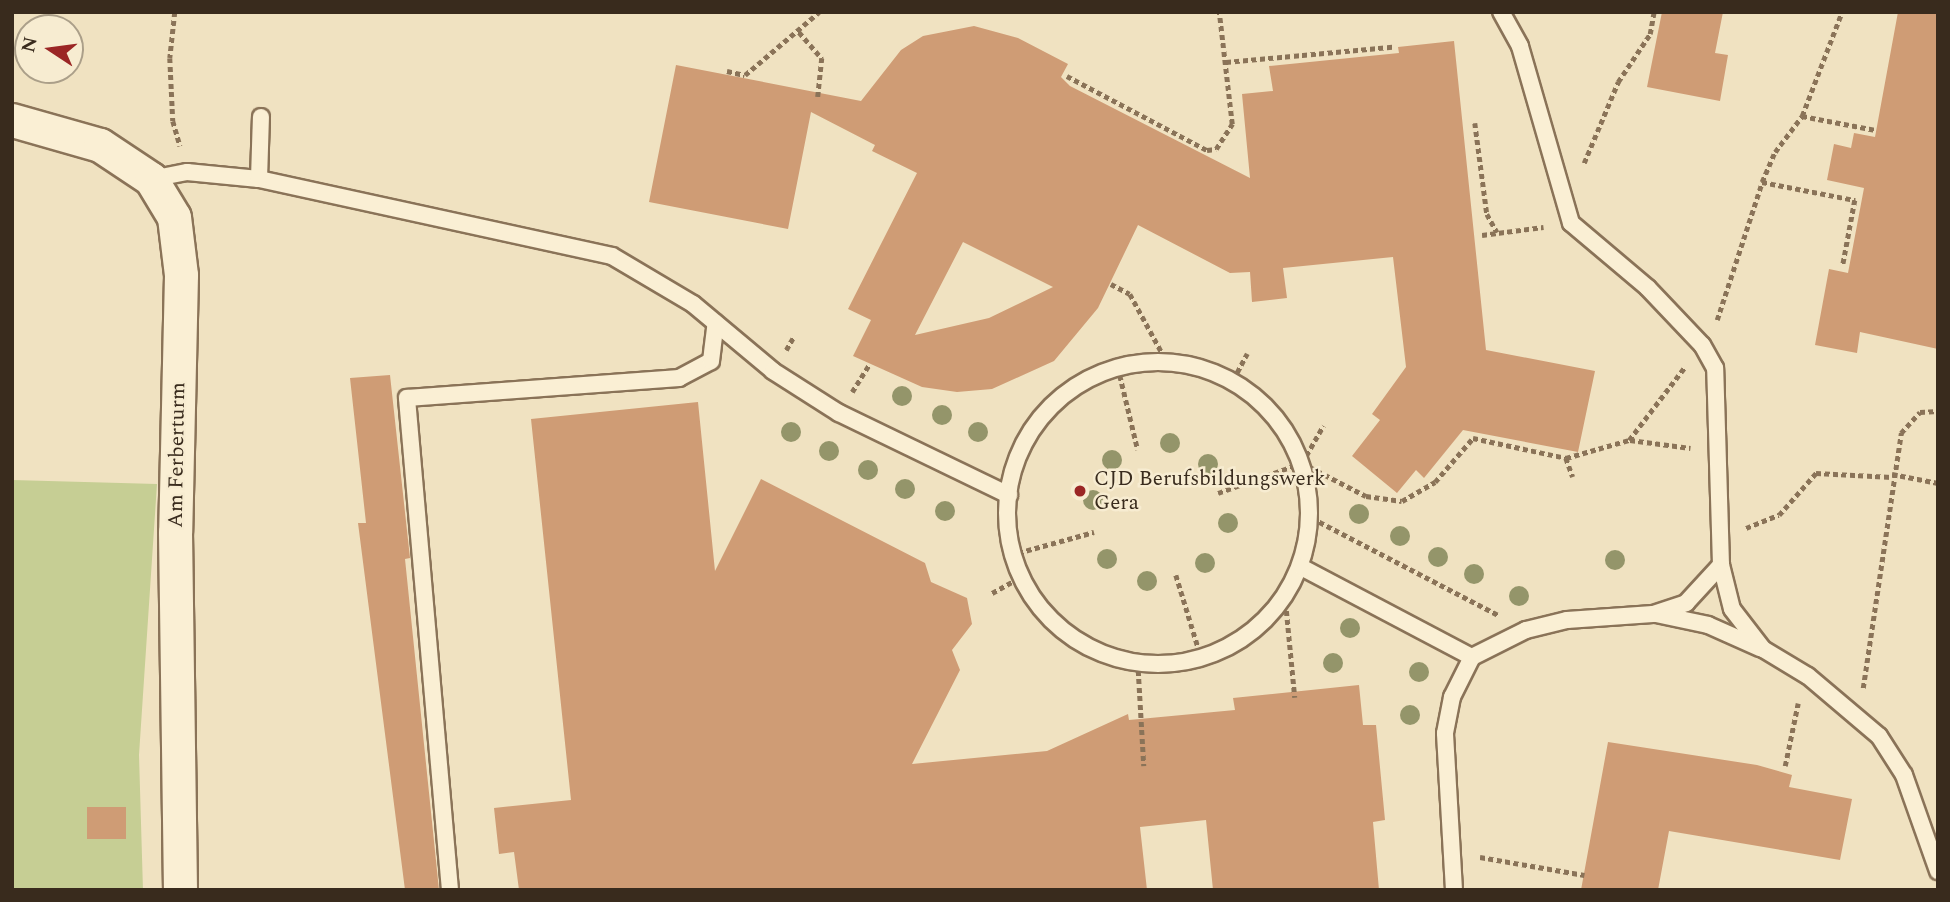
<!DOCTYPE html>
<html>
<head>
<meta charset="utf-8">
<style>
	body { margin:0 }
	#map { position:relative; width:1950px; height:902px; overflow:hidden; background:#f0e2c1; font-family:Spectral,serif }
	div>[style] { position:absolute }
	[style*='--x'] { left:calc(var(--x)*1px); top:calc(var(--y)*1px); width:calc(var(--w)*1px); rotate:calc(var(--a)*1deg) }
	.green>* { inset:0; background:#c6ce94 }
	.building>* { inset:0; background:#cf9c75; transform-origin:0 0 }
	.path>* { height:4.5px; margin-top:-2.25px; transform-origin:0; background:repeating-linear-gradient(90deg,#8a7358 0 5px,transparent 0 8.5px) }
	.roads { filter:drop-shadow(2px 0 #8a7358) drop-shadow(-2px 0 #8a7358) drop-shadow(0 2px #8a7358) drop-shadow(0 -2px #8a7358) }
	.lane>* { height:16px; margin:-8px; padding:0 8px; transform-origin:8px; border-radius:8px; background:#faefd4 }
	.lane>.ring { margin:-8px; padding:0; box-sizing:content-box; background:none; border:16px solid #faefd4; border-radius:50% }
	.street>* { height:33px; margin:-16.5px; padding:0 16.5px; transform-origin:16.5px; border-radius:16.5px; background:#faefd4 }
	.trees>* { width:20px; height:20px; margin:-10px; border-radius:50%; background:#94956a }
	.dots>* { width:19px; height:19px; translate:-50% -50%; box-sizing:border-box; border:4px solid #f7ecd1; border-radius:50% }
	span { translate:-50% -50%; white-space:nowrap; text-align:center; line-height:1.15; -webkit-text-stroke:5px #f7ecd1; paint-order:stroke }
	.street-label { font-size:21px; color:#392b1d }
	.poi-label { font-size:21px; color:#392b1d }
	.left { translate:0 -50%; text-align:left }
	.frame { position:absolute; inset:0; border:14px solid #392b1d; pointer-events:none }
	.north { position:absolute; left:14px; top:14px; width:70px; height:70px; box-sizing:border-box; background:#f7ecd1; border:2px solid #ab9f89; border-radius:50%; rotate:283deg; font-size:19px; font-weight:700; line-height:28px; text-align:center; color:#392b1d }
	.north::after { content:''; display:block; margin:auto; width:24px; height:32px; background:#9b2625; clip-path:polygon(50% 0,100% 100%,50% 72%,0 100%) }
</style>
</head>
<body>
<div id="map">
	<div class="green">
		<i style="clip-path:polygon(12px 480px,157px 484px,139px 755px,143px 890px,12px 890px)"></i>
	</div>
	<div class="building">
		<i style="clip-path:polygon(1662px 12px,1723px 12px,1715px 53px,1728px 55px,1720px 101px,1647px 87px)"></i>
		<i style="clip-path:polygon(1898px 12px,1938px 12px,1938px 349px,1860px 332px,1857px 353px,1815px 345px,1829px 269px,1848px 273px,1864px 188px,1827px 180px,1834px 144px,1851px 148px,1854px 133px,1875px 137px)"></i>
		<i style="clip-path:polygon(evenodd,974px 26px,1018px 38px,1068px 64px,1061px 77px,1070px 86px,1250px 178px,1242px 94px,1273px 91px,1269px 66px,1399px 53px,1398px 47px,1454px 41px,1486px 350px,1595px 371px,1578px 452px,1463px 430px,1424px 478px,1416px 470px,1397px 493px,1352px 456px,1380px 420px,1372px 414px,1406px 367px,1393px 257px,1283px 268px,1287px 298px,1252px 302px,1250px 272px,1230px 273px,1138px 225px,1098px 308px,1054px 361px,992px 389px,957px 392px,922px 387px,853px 356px,871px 320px,848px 309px,917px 173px,872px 151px,875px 145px,811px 112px,788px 229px,649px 202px,676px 65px,861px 101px,901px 50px,923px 36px,974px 26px,963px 242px,1053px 287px,989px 318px,915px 335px,963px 242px)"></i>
		<i style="clip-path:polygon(390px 375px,410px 558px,405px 559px,439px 890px,405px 890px,358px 523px,366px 523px,350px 378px)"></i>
		<i style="clip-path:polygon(698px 402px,715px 571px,761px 479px,925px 563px,931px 582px,967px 598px,972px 624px,952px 650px,960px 670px,912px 764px,1047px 751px,1128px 714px,1129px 720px,1235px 710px,1233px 698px,1359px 685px,1363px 725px,1376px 725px,1385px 820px,1373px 822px,1379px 890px,1213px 890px,1206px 820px,1140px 827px,1147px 890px,519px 890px,514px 852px,499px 854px,494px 808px,571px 800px,531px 419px)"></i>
		<i style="clip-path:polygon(1608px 742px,1757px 765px,1792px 775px,1789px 787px,1852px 799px,1840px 860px,1669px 831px,1658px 890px,1581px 890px)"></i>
		<i style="left:87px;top:807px;width:39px;height:32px"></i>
	</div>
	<div class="path">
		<i style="--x:175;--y:12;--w:46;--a:96.2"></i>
		<i style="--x:170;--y:58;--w:63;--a:87.3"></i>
		<i style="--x:173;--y:121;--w:26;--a:74"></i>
		<i style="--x:799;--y:32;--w:35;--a:49"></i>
		<i style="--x:822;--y:58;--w:39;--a:96"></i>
		<i style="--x:1226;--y:62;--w:167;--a:-5.2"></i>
		<i style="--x:727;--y:71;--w:18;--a:13"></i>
		<i style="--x:745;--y:75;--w:97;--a:-40.4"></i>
		<i style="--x:1067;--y:76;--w:158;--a:27.9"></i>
		<i style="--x:1207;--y:150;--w:9;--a:-6"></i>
		<i style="--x:1216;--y:149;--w:30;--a:-57"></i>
		<i style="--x:1232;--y:124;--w:113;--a:-96.6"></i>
		<i style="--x:1802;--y:116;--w:75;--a:10.7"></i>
		<i style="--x:1475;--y:123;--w:92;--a:82.5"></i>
		<i style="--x:1487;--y:214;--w:21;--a:61"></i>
		<i style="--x:1584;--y:163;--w:88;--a:-67.2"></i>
		<i style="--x:1618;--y:82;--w:58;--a:-56.3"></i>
		<i style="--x:1650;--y:34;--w:22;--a:-80"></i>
		<i style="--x:1762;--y:182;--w:95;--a:11"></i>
		<i style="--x:1855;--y:200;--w:66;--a:100.5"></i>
		<i style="--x:1482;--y:235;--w:62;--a:-7.5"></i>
		<i style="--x:1111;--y:284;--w:21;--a:28"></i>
		<i style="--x:1130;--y:294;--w:75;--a:61.4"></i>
		<i style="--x:1717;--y:320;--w:145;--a:-71.9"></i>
		<i style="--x:1762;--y:182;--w:33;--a:-67"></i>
		<i style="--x:1775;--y:152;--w:45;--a:-53.1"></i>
		<i style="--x:1802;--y:116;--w:111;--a:-69"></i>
		<i style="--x:786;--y:350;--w:16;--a:-60"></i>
		<i style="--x:1118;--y:367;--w:85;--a:76.5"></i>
		<i style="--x:1233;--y:380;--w:30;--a:-62"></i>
		<i style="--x:852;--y:392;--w:32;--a:-58"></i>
		<i style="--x:1630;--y:440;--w:61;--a:7.6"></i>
		<i style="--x:1566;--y:458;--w:20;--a:70"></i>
		<i style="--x:1302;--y:463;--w:72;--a:27.3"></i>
		<i style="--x:1366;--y:496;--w:36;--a:8"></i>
		<i style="--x:1402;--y:501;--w:38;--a:-30"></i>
		<i style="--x:1435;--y:482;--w:58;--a:-49.2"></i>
		<i style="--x:1473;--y:438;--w:95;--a:12.1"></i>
		<i style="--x:1566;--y:458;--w:66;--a:-15.9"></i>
		<i style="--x:1629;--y:440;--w:91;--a:-52.6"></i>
		<i style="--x:1892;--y:474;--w:47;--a:11.1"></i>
		<i style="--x:1218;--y:493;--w:89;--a:-19.7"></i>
		<i style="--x:1302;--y:463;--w:43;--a:-60.4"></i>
		<i style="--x:1312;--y:518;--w:210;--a:27.5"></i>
		<i style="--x:1746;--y:528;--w:35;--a:-22"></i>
		<i style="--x:1779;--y:515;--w:56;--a:-48.6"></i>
		<i style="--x:1816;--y:473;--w:76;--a:3"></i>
		<i style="--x:1010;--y:555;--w:87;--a:-15.3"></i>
		<i style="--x:1176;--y:575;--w:86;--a:73"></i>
		<i style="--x:992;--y:593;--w:31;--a:-29"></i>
		<i style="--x:1285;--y:594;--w:104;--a:84.5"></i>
		<i style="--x:1138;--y:662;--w:104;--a:86.7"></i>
		<i style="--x:1863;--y:688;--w:258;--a:-81.5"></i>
		<i style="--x:1901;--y:433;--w:28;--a:-48"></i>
		<i style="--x:1920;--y:412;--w:18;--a:-3"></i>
		<i style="--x:1785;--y:766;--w:64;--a:-78.3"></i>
		<i style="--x:1480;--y:857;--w:106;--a:9.8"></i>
	</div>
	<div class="roads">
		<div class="lane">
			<i style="--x:151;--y:179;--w:37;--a:-11"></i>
			<i style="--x:187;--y:172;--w:72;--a:5.6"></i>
			<i style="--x:259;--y:179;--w:361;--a:12.3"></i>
			<i style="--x:612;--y:256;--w:94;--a:30.7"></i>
			<i style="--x:693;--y:304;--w:104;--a:39.9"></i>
			<i style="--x:773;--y:371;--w:78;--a:32.5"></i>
			<i style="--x:839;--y:413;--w:189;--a:25.8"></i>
			<i style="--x:259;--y:179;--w:62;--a:-88.2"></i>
			<i class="ring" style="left:1007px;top:362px;width:286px;height:286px"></i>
			<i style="--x:1721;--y:565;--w:45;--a:76"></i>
			<i style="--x:1732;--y:609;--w:51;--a:52.2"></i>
			<i style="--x:1763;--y:649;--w:52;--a:31"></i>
			<i style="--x:1808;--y:676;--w:93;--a:40.2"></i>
			<i style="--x:1879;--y:736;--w:46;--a:57.3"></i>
			<i style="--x:1904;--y:775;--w:102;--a:70.5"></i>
			<i style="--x:1301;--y:567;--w:193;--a:27.8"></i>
			<i style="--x:1656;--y:614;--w:53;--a:11.9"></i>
			<i style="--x:1708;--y:625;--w:57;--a:23.9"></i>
			<i style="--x:450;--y:890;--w:494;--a:-95"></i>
			<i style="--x:407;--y:398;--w:273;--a:-4.2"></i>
			<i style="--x:679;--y:378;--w:36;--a:-28"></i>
			<i style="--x:711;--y:361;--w:38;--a:-83"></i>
			<i style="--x:1454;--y:890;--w:157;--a:-93.3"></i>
			<i style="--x:1445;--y:733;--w:37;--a:-79"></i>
			<i style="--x:1452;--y:697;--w:45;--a:-63.4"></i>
			<i style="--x:1472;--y:657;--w:60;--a:-26.6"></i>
			<i style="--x:1526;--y:630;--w:42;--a:-13.7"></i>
			<i style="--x:1567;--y:620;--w:86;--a:-4"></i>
			<i style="--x:1653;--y:614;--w:35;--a:-18"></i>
			<i style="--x:1686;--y:603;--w:52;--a:-47.4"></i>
			<i style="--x:1721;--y:565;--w:197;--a:-91.7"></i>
			<i style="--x:1715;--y:368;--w:26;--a:-119"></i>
			<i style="--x:1702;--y:345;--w:79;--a:-133.5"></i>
			<i style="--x:1648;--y:288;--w:101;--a:-139.8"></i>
			<i style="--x:1571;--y:223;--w:184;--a:-106.1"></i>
			<i style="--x:1520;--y:46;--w:39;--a:-119"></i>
		</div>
		<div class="street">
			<i style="--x:12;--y:120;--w:91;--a:15.9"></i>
			<i style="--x:100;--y:145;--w:61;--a:33.7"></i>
			<i style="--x:151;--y:179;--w:44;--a:58.8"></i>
			<i style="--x:174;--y:217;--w:58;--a:83.1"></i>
			<i style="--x:181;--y:275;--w:257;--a:91.3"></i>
			<i style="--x:175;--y:532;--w:358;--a:89.2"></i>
		</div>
	</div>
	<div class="trees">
		<i style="left:902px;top:396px"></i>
		<i style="left:942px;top:415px"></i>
		<i style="left:791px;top:432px"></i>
		<i style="left:978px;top:432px"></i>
		<i style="left:1170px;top:443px"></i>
		<i style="left:829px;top:451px"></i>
		<i style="left:1112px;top:460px"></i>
		<i style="left:1208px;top:464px"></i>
		<i style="left:868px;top:470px"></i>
		<i style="left:905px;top:489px"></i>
		<i style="left:1093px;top:500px"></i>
		<i style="left:945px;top:511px"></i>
		<i style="left:1359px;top:514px"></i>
		<i style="left:1228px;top:523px"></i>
		<i style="left:1400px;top:536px"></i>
		<i style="left:1438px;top:557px"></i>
		<i style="left:1107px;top:559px"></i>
		<i style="left:1615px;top:560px"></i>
		<i style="left:1205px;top:563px"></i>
		<i style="left:1474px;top:574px"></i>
		<i style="left:1147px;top:581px"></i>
		<i style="left:1519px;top:596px"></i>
		<i style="left:1350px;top:628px"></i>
		<i style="left:1333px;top:663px"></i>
		<i style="left:1419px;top:672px"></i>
		<i style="left:1410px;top:715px"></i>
	</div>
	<div class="dots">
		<i style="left:1080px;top:491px;background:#9b2625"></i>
	</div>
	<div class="street-label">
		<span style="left:177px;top:455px;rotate:-89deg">Am Ferberturm</span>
	</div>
	<div class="poi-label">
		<span class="left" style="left:1094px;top:491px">CJD Berufsbildungswerk<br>Gera</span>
	</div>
	<div class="frame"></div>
	<div class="north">N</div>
</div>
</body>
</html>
